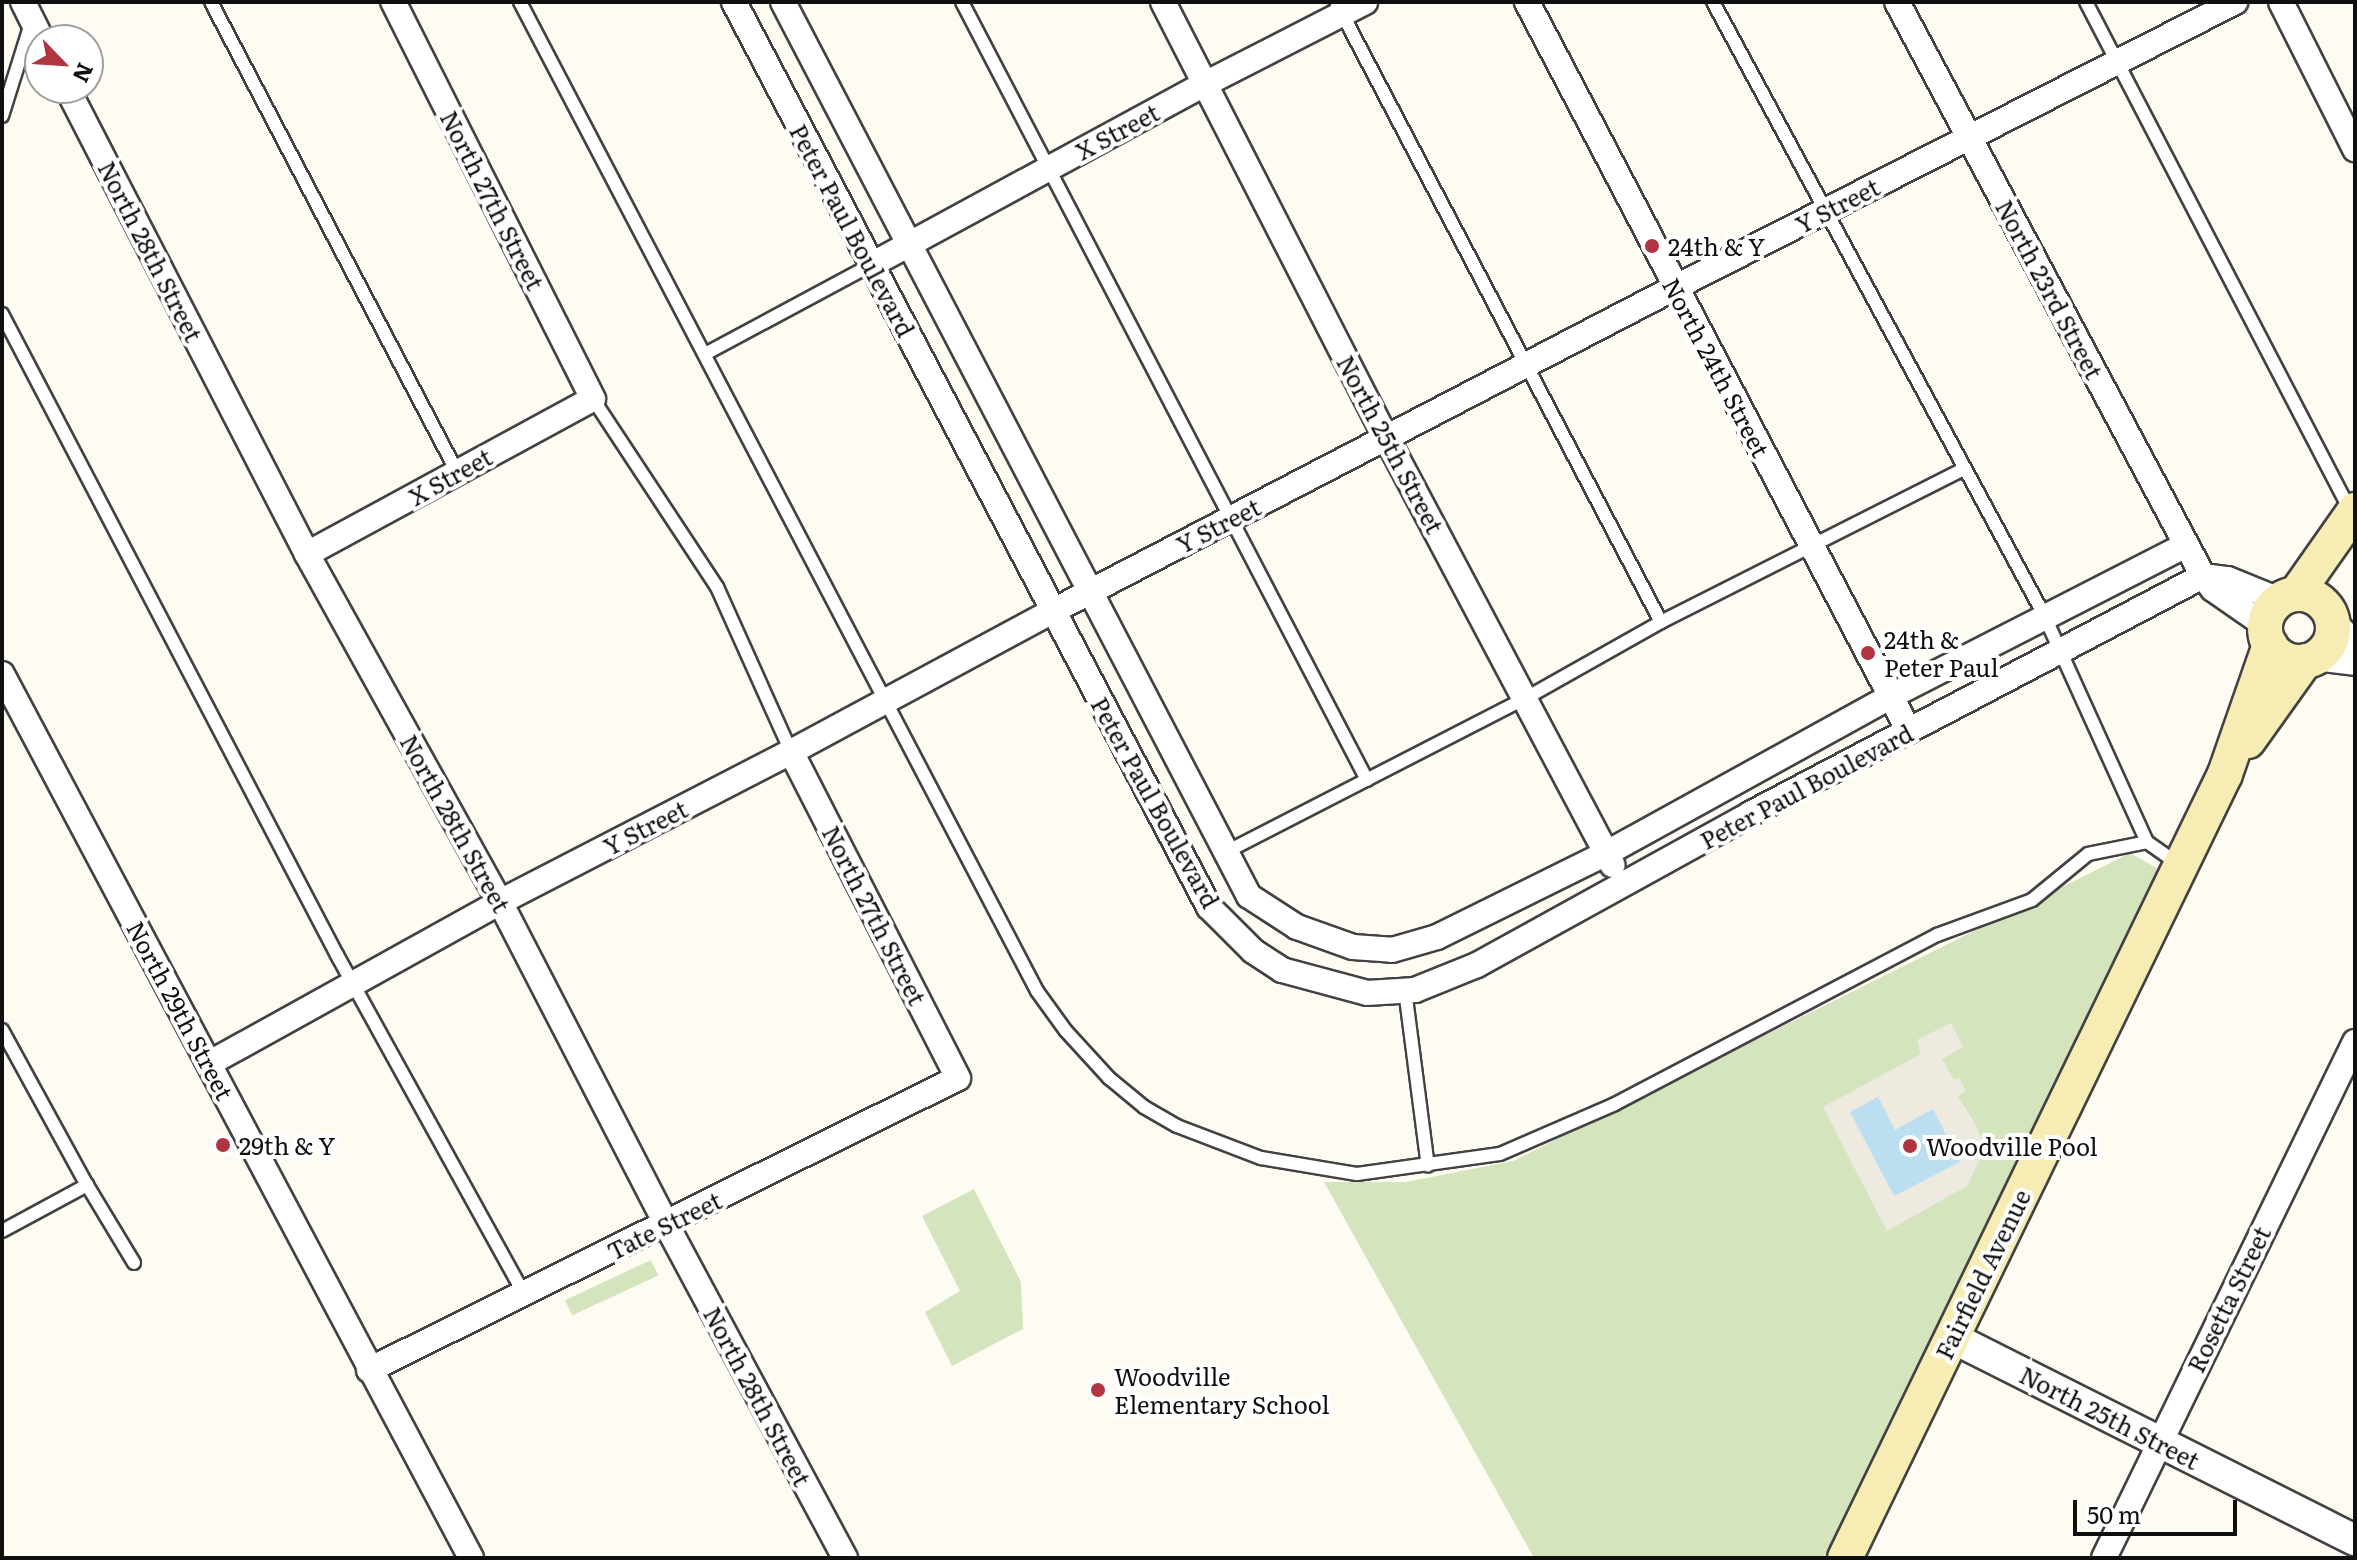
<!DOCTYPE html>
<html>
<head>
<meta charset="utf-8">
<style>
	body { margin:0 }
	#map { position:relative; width:2357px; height:1560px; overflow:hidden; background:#fefbf2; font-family:Literata,serif }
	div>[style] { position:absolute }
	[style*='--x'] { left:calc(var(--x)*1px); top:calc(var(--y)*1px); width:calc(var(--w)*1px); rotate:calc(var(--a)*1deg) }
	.green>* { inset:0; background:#d4e5be; transform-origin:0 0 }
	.plaza>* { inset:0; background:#eeeae0 }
	.water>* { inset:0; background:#bbdff0 }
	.roads { filter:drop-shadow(2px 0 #424242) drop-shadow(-2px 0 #424242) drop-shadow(0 2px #424242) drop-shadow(0 -2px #424242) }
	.service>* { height:12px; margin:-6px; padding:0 6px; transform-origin:6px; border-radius:6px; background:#fff }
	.minor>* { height:24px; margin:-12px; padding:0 12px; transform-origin:12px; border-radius:12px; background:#fff }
	.tertiary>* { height:30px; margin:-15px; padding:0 15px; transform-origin:15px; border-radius:15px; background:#fff }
	.secondary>* { height:34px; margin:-17px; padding:0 17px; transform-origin:17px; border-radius:17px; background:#f7ecb3 }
	.secondary>.ring { margin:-17px; padding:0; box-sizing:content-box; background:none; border:34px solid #f7ecb3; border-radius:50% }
	.dots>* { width:22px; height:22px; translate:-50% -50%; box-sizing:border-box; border:4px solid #fff; border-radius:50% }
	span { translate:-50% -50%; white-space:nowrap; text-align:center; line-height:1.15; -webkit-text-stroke:8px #fff; paint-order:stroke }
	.street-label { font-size:24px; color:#0f0f0f }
	.poi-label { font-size:24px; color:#0f0f0f }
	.left { translate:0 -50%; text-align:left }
	.frame { position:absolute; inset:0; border:4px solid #0f0f0f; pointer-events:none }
	.north { position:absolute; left:24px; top:24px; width:80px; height:80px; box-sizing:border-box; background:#fff; border:2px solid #9f9f9f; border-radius:50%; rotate:115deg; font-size:22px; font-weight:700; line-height:32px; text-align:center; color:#0f0f0f }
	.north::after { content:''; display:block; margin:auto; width:28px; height:36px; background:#b13441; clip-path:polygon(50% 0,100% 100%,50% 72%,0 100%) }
	.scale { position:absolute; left:2073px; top:1500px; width:164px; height:36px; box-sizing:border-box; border:4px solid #0f0f0f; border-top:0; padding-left:10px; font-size:24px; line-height:28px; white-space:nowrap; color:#0f0f0f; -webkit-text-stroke:6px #fff; paint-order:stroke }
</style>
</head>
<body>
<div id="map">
	<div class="green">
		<i style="clip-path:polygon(2130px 853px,2160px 870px,1827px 1558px,1534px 1558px,1324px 1182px,1406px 1182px,1513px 1161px)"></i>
		<i style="clip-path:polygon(974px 1189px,1021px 1282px,1023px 1329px,952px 1366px,925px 1312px,960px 1291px,922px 1216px)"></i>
		<i style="left:651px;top:1260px;width:17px;height:95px;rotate:65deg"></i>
	</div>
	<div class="plaza">
		<i style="clip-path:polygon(evenodd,1951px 1023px,1963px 1047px,1942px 1059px,1954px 1080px,1959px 1078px,1966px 1091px,1958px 1096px,1976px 1125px,1985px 1148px,1967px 1186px,1887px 1231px,1823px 1107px,1921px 1054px,1917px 1040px,1951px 1023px,1878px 1097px,1895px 1130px,1850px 1112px,1878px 1097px)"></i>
	</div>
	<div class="water">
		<i style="clip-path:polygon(1878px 1097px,1895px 1130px,1933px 1109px,1960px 1162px,1894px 1196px,1850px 1112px)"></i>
	</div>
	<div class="roads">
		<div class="service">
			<i style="--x:211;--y:2;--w:530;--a:62.37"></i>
			<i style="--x:520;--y:2;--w:1116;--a:62.4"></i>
			<i style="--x:1037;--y:991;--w:49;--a:54.1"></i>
			<i style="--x:1066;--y:1031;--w:64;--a:47.5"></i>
			<i style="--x:1109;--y:1078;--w:45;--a:39.6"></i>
			<i style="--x:1144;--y:1107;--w:38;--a:30"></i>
			<i style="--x:1177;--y:1126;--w:90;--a:20.9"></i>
			<i style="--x:1261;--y:1158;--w:97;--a:9.5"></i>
			<i style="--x:1357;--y:1174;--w:144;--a:-8"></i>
			<i style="--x:1500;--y:1154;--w:125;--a:-23.5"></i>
			<i style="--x:1615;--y:1104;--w:364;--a:-27.7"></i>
			<i style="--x:1937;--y:935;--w:101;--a:-20.2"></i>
			<i style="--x:2032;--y:900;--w:72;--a:-39.4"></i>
			<i style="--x:2088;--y:854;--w:60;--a:-11.5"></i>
			<i style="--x:2147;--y:842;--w:37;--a:35"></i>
			<i style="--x:962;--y:2;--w:877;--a:62.5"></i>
			<i style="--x:1336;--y:2;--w:700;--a:62.34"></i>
			<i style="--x:1713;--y:2;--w:697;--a:61.63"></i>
			<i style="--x:2044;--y:615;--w:249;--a:65.6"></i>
			<i style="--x:2086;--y:2;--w:575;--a:62.54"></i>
			<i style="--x:2;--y:116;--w:101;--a:-72.6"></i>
			<i style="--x:2;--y:314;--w:723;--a:62.41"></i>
			<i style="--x:337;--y:955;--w:387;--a:61.1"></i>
			<i style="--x:705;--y:354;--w:188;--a:-28.2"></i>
			<i style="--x:593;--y:399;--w:225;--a:56.6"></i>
			<i style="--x:717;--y:587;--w:181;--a:65.8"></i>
			<i style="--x:1226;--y:852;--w:337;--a:-27.2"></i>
			<i style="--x:1526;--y:698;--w:155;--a:-29.4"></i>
			<i style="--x:1661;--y:622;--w:339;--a:-26.8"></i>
			<i style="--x:1405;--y:990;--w:177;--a:82.6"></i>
			<i style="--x:2;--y:1030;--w:177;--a:61.3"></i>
			<i style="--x:87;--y:1185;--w:91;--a:58.9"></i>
			<i style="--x:2;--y:1231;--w:97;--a:-28.4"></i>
		</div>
		<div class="minor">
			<i style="--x:23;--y:2;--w:42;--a:63.4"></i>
			<i style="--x:734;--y:2;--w:1022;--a:62.31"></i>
			<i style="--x:1209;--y:907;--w:62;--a:45"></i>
			<i style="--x:1253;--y:951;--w:35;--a:33"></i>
			<i style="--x:1282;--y:970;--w:88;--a:15.1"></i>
			<i style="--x:1367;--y:993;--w:48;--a:-3.6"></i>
			<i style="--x:1415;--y:990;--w:67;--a:-22"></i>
			<i style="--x:1477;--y:965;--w:312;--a:-28.9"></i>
			<i style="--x:1750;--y:814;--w:512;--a:-27.72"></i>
			<i style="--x:2203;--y:576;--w:650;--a:-118.06"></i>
			<i style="--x:783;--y:2;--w:1008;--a:62.47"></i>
			<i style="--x:1249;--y:896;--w:57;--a:32.9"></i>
			<i style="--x:1297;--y:927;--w:59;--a:19.7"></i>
			<i style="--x:1353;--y:947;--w:39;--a:4"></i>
			<i style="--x:1392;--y:950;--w:47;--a:-16.1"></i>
			<i style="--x:1437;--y:937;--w:190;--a:-26.3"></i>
			<i style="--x:1607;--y:853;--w:325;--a:-28.9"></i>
			<i style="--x:1891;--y:696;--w:331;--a:-27.1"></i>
			<i style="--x:1163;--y:2;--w:491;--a:62.9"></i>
			<i style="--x:1387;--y:439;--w:482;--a:62.1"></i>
			<i style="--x:1527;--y:2;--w:823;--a:62.35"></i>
			<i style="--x:2281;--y:2;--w:165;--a:63.3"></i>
			<i style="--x:67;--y:88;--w:524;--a:62.75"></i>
			<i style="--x:307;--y:554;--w:398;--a:61"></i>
			<i style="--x:500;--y:902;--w:362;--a:62.7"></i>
			<i style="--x:666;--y:1224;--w:379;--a:61.8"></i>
			<i style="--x:871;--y:265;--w:380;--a:-28.5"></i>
			<i style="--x:1205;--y:84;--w:180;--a:-27.1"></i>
			<i style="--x:307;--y:554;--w:325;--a:-28.5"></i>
			<i style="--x:593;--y:399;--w:445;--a:-116.7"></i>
			<i style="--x:2333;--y:621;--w:31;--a:45"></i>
			<i style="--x:2266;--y:626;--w:65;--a:-145.1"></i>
			<i style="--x:2213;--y:589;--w:16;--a:-128"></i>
			<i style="--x:2203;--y:576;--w:25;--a:7"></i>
			<i style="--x:2228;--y:579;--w:55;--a:22.4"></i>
			<i style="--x:2315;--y:658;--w:40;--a:7.1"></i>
			<i style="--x:2;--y:674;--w:1001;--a:62.05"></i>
			<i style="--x:210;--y:1063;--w:332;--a:-29"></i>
			<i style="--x:500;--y:902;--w:327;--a:-27.3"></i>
			<i style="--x:791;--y:752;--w:298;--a:-28.3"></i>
			<i style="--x:1053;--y:611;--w:700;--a:-27.48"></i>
			<i style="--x:1674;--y:288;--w:630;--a:-27.01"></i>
			<i style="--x:369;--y:1370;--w:657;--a:-26.37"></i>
			<i style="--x:958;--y:1078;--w:366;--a:-117.1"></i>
			<i style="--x:2104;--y:1558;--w:574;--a:-64.06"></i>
		</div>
		<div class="tertiary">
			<i style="--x:1951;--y:1337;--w:452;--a:26.7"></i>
		</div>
		<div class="secondary">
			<i style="--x:2296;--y:594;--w:103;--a:-54.9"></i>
			<i class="ring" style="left:2265px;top:594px;width:34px;height:34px"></i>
			<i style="--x:2248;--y:741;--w:98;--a:-54.5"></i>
			<i style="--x:1845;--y:1558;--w:871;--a:-64.14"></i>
			<i style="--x:2225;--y:774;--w:137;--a:-70.8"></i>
		</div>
	</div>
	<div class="dots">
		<i style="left:1652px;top:246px;background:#b13441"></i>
		<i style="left:1868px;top:653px;background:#b13441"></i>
		<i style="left:223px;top:1145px;background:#b13441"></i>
		<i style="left:1910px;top:1146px;background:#b13441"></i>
		<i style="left:1098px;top:1390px;background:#b13441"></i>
	</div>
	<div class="street-label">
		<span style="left:1117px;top:131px;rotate:-28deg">X Street</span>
		<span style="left:493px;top:200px;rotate:63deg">North 27th Street</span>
		<span style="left:1837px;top:205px;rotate:-27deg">Y Street</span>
		<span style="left:853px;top:230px;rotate:62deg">Peter Paul Boulevard</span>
		<span style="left:151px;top:251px;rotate:63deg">North 28th Street</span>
		<span style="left:2050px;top:289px;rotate:62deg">North 23rd Street</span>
		<span style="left:1717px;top:367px;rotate:62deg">North 24th Street</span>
		<span style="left:1391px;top:444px;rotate:62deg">North 25th Street</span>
		<span style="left:450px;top:476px;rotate:-29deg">X Street</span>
		<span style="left:1218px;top:525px;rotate:-27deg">Y Street</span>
		<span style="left:1806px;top:786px;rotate:-28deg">Peter Paul Boulevard</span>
		<span style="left:1156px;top:802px;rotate:61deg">Peter Paul Boulevard</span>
		<span style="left:456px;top:823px;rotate:61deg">North 28th Street</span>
		<span style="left:645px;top:827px;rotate:-27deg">Y Street</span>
		<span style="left:875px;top:915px;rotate:63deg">North 27th Street</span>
		<span style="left:181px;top:1010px;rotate:62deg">North 29th Street</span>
		<span style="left:664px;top:1225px;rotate:-26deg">Tate Street</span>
		<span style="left:1982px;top:1274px;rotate:-64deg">Fairfield Avenue</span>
		<span style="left:2228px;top:1299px;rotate:-64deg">Rosetta Street</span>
		<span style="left:758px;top:1396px;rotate:62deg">North 28th Street</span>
		<span style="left:2110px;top:1417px;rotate:27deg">North 25th Street</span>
	</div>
	<div class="poi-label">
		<span class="left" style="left:1668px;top:246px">24th &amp; Y</span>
		<span class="left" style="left:1884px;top:653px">24th &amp;<br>Peter Paul</span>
		<span class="left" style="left:239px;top:1145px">29th &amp; Y</span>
		<span class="left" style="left:1926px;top:1146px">Woodville Pool</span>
		<span class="left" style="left:1114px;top:1390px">Woodville<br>Elementary School</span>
	</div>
	<div class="frame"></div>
	<div class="north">N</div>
	<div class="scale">50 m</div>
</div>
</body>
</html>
